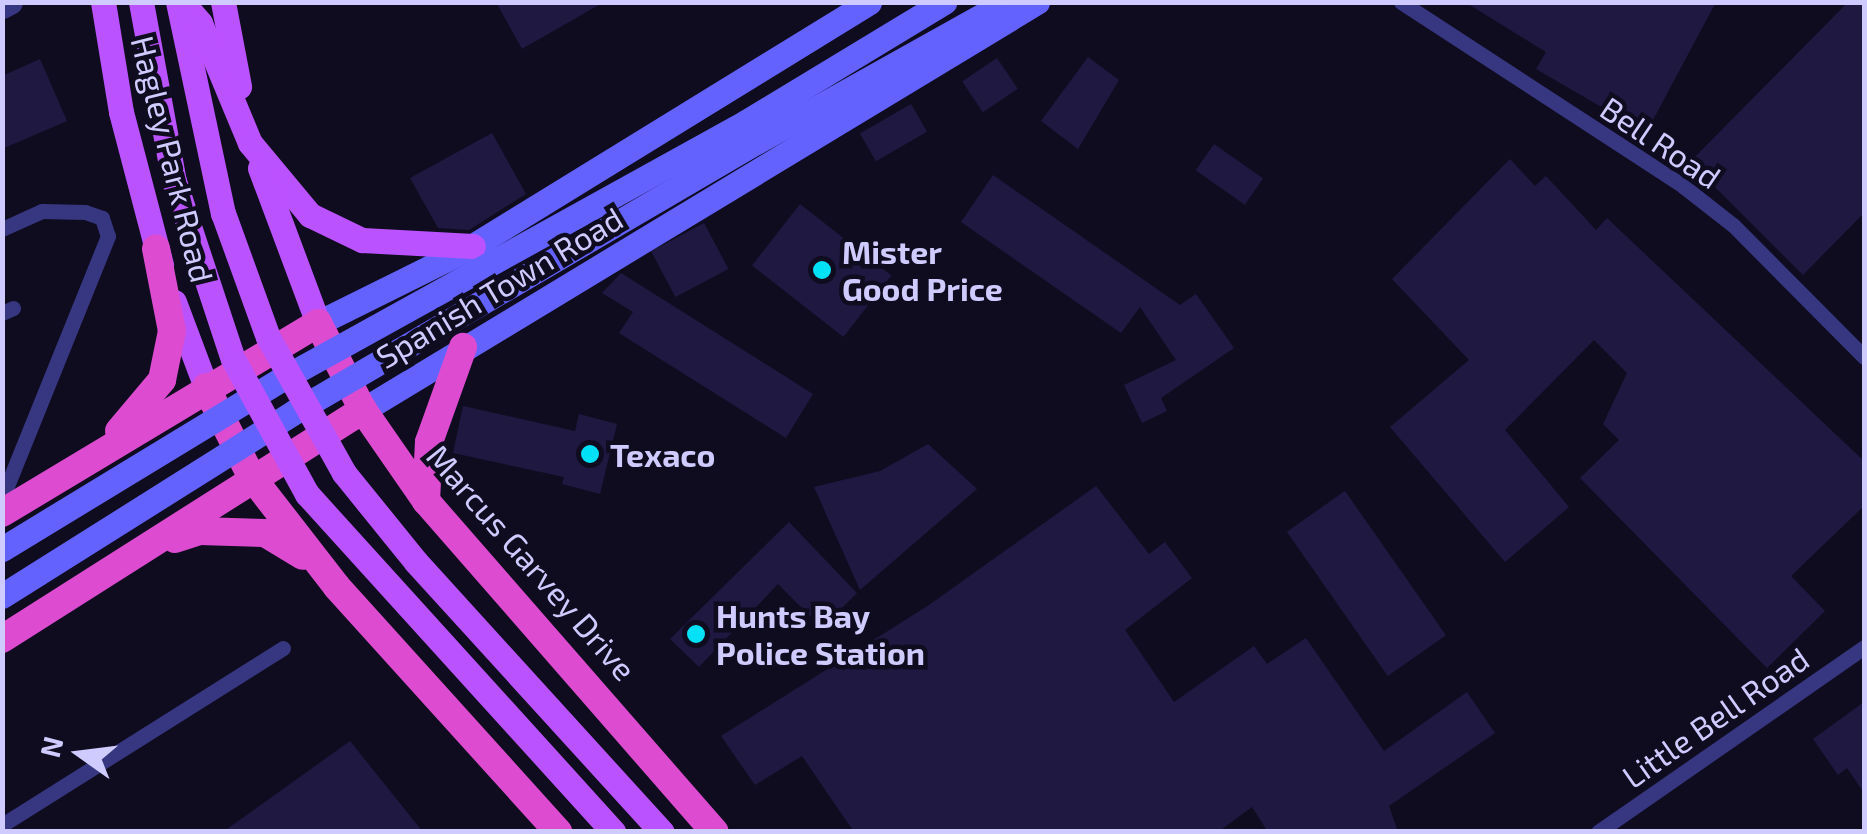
<!DOCTYPE html>
<html>
<head>
<meta charset="utf-8">
<style>
	body { margin:0 }
	#map { position:relative; width:1867px; height:834px; overflow:hidden; background:#0f0c20; font-family:"Exo 2",sans-serif }
	div>[style] { position:absolute }
	[style*='--x'] { left:calc(var(--x)*1px); top:calc(var(--y)*1px); width:calc(var(--w)*1px); rotate:calc(var(--a)*1deg) }
	.building>* { inset:0; background:#1f1841; transform-origin:0 0 }
	.service>* { height:15px; margin:-7.5px; padding:0 7.5px; transform-origin:7.5px; border-radius:7.5px; background:#373680 }
	.tertiary>* { height:25px; margin:-12.5px; padding:0 12.5px; transform-origin:12.5px; border-radius:12.5px; background:#373680 }
	.secondary>* { height:25px; margin:-12.5px; padding:0 12.5px; transform-origin:12.5px; border-radius:12.5px; background:#6362ff }
	.primary>* { height:25px; margin:-12.5px; padding:0 12.5px; transform-origin:12.5px; border-radius:12.5px; background:#bb52ff }
	.trunk>* { height:28px; margin:-14px; padding:0 14px; transform-origin:14px; border-radius:14px; background:#dd4cd0 }
	.secondary-bridge>* { height:25px; margin:-12.5px; padding:0 12.5px; transform-origin:12.5px; border-radius:12.5px; background:#6362ff }
	.primary-bridge>* { height:25px; margin:-12.5px; padding:0 12.5px; transform-origin:12.5px; border-radius:12.5px; background:#bb52ff }
	.dots>* { width:28px; height:28px; translate:-50% -50%; box-sizing:border-box; border:5px solid #0f0c20; border-radius:50% }
	span { translate:-50% -50%; white-space:nowrap; text-align:center; line-height:1.15; -webkit-text-stroke:9px #0f0c20; paint-order:stroke }
	.street-label { font-size:32px; color:#d0cbff }
	.poi-label { font-size:32px; color:#d0cbff; font-weight:700 }
	.left { translate:0 -50%; text-align:left }
	.frame { position:absolute; inset:0; border:5px solid #d0cbff; pointer-events:none }
	.north { position:absolute; left:30px; top:704px; width:100px; height:100px; -webkit-text-stroke:8px #0f0c20; paint-order:stroke; rotate:284deg; font-size:28px; font-weight:700; line-height:40px; text-align:center; color:#d0cbff }
	.north::after { content:''; display:block; margin:auto; width:35px; height:45px; background:#d0cbff; clip-path:polygon(50% 0,100% 100%,50% 72%,0 100%) }
</style>
</head>
<body>
<div id="map">
	<div class="building">
		<i style="clip-path:polygon(496px 2px,604px 2px,522px 49px)"></i>
		<i style="clip-path:polygon(1465px 2px,1716px 2px,1646px 133px,1536px 69px,1546px 52px)"></i>
		<i style="clip-path:polygon(1848px 2px,1864px 2px,1864px 213px,1803px 275px,1690px 162px)"></i>
		<i style="clip-path:polygon(1088px 57px,1119px 80px,1078px 149px,1041px 121px)"></i>
		<i style="left:997px;top:58px;width:37px;height:42px;rotate:56deg"></i>
		<i style="clip-path:polygon(40px 59px,67px 121px,2px 149px,2px 76px)"></i>
		<i style="left:911px;top:104px;width:32px;height:59px;rotate:60deg"></i>
		<i style="clip-path:polygon(492px 133px,526px 194px,469px 230px,438px 228px,410px 178px)"></i>
		<i style="left:1214px;top:144px;width:60px;height:32px;rotate:35deg"></i>
		<i style="clip-path:polygon(1510px 159px,1535px 186px,1546px 176px,1596px 230px,1607px 218px,1864px 461px,1864px 506px,1791px 576px,1825px 611px,1767px 668px,1580px 478px,1619px 440px,1603px 424px,1627px 373px,1594px 340px,1505px 430px,1569px 507px,1505px 562px,1390px 427px,1469px 360px,1392px 279px)"></i>
		<i style="clip-path:polygon(993px 175px,1180px 305px,1196px 294px,1234px 348px,1161px 398px,1167px 411px,1142px 423px,1124px 385px,1176px 360px,1140px 307px,1121px 333px,961px 222px)"></i>
		<i style="left:800px;top:204px;width:116px;height:78px;rotate:38deg"></i>
		<i style="left:704px;top:223px;width:52px;height:60px;rotate:62deg"></i>
		<i style="clip-path:polygon(621px 273px,813px 394px,786px 438px,619px 333px,633px 312px,602px 293px)"></i>
		<i style="clip-path:polygon(463px 406px,575px 431px,579px 414px,617px 424px,600px 494px,562px 484px,564px 477px,453px 453px)"></i>
		<i style="clip-path:polygon(928px 444px,977px 489px,860px 590px,814px 487px,880px 471px)"></i>
		<i style="clip-path:polygon(1096px 486px,1149px 554px,1165px 542px,1192px 578px,1125px 630px,1174px 702px,1254px 646px,1267px 664px,1306px 638px,1384px 751px,1467px 692px,1495px 733px,1389px 806px,1398px 832px,1268px 832px,1252px 807px,1218px 832px,854px 832px,802px 756px,755px 785px,721px 736px,929px 605px)"></i>
		<i style="left:1345px;top:491px;width:176px;height:71px;rotate:55deg"></i>
		<i style="clip-path:polygon(789px 522px,857px 593px,822px 628px,778px 584px,699px 667px,670px 639px)"></i>
		<i style="clip-path:polygon(1864px 702px,1864px 793px,1847px 768px,1838px 775px,1813px 739px)"></i>
		<i style="clip-path:polygon(350px 741px,423px 832px,223px 832px)"></i>
	</div>
	<div class="service">
		<i style="--x:1401;--y:2;--w:337;--a:33.1"></i>
		<i style="--x:1683;--y:186;--w:63;--a:38"></i>
		<i style="--x:1733;--y:225;--w:186;--a:45.2"></i>
		<i style="--x:2;--y:229;--w:44;--a:-24.2"></i>
		<i style="--x:42;--y:211;--w:43;--a:1.3"></i>
		<i style="--x:85;--y:212;--w:18;--a:19"></i>
		<i style="--x:102;--y:218;--w:19;--a:72"></i>
		<i style="--x:108;--y:236;--w:283;--a:112"></i>
		<i style="--x:2;--y:313;--w:12;--a:-24"></i>
		<i style="--x:2;--y:825;--w:332;--a:-32.2"></i>
		<i style="--x:1598;--y:832;--w:324;--a:-34.8"></i>
	</div>
	<div class="tertiary">
		<i style="--x:2;--y:6;--w:9;--a:-27"></i>
	</div>
	<div class="secondary">
		<i style="--x:746;--y:122;--w:232;--a:-31.2"></i>
		<i style="--x:756;--y:142;--w:287;--a:-29.2"></i>
		<i style="--x:318;--y:323;--w:173;--a:-26.4"></i>
		<i style="--x:473;--y:246;--w:465;--a:-31.6"></i>
		<i style="--x:363;--y:410;--w:788;--a:-31.19"></i>
	</div>
	<div class="primary">
		<i style="--x:103;--y:2;--w:111;--a:80.7"></i>
		<i style="--x:121;--y:112;--w:158;--a:75.3"></i>
		<i style="--x:141;--y:2;--w:182;--a:79.6"></i>
		<i style="--x:174;--y:181;--w:188;--a:71.7"></i>
		<i style="--x:178;--y:2;--w:216;--a:78"></i>
		<i style="--x:223;--y:213;--w:132;--a:70.1"></i>
		<i style="--x:182;--y:2;--w:28;--a:49"></i>
		<i style="--x:200;--y:23;--w:130;--a:67.4"></i>
		<i style="--x:250;--y:143;--w:94;--a:50.2"></i>
		<i style="--x:310;--y:215;--w:58;--a:25.7"></i>
		<i style="--x:362;--y:240;--w:111;--a:3.1"></i>
		<i style="--x:223;--y:2;--w:86;--a:79.2"></i>
		<i style="--x:260;--y:168;--w:165;--a:69.5"></i>
		<i style="--x:174;--y:302;--w:91;--a:69.4"></i>
		<i style="--x:344;--y:473;--w:114;--a:51"></i>
		<i style="--x:416;--y:562;--w:365;--a:47.7"></i>
		<i style="--x:307;--y:494;--w:456;--a:47.8"></i>
	</div>
	<div class="trunk">
		<i style="--x:206;--y:387;--w:100;--a:63.2"></i>
		<i style="--x:251;--y:476;--w:140;--a:52.2"></i>
		<i style="--x:337;--y:587;--w:330;--a:47.9"></i>
		<i style="--x:119;--y:431;--w:67;--a:-49.9"></i>
		<i style="--x:162;--y:380;--w:50;--a:-78.5"></i>
		<i style="--x:172;--y:331;--w:84;--a:-101"></i>
		<i style="--x:426;--y:501;--w:59;--a:-87.1"></i>
		<i style="--x:429;--y:442;--w:101;--a:-70.3"></i>
		<i style="--x:2;--y:513;--w:369;--a:-31"></i>
		<i style="--x:318;--y:323;--w:98;--a:62.7"></i>
		<i style="--x:363;--y:410;--w:111;--a:55.3"></i>
		<i style="--x:426;--y:501;--w:439;--a:48.9"></i>
		<i style="--x:175;--y:539;--w:26;--a:-18"></i>
		<i style="--x:200;--y:531;--w:65;--a:1.8"></i>
		<i style="--x:265;--y:533;--w:44;--a:31.2"></i>
		<i style="--x:2;--y:639;--w:428;--a:-32.4"></i>
	</div>
	<div class="secondary-bridge">
		<i style="--x:2;--y:549;--w:325;--a:-31.3"></i>
		<i style="--x:280;--y:380;--w:533;--a:-28.97"></i>
		<i style="--x:2;--y:596;--w:345;--a:-32.2"></i>
		<i style="--x:294;--y:412;--w:535;--a:-30.3"></i>
	</div>
	<div class="primary-bridge">
		<i style="--x:268;--y:337;--w:156;--a:60.8"></i>
		<i style="--x:233;--y:359;--w:154;--a:61.3"></i>
	</div>
	<div class="dots">
		<i style="left:822px;top:270px;background:#00e1f6"></i>
		<i style="left:590px;top:454px;background:#00e1f6"></i>
		<i style="left:696px;top:634px;background:#00e1f6"></i>
	</div>
	<div class="street-label">
		<span style="left:1661px;top:142px;rotate:34deg">Bell Road</span>
		<span style="left:173px;top:159px;rotate:76deg">Hagley Park Road</span>
		<span style="left:499px;top:287px;rotate:-31deg">Spanish Town Road</span>
		<span style="left:532px;top:562px;rotate:49deg">Marcus Garvey Drive</span>
		<span style="left:1715px;top:717px;rotate:-35deg">Little Bell Road</span>
	</div>
	<div class="poi-label">
		<span class="left" style="left:842px;top:270px">Mister<br>Good Price</span>
		<span class="left" style="left:610px;top:454px">Texaco</span>
		<span class="left" style="left:716px;top:634px">Hunts Bay<br>Police Station</span>
	</div>
	<div class="frame"></div>
	<div class="north">N</div>
</div>
</body>
</html>
